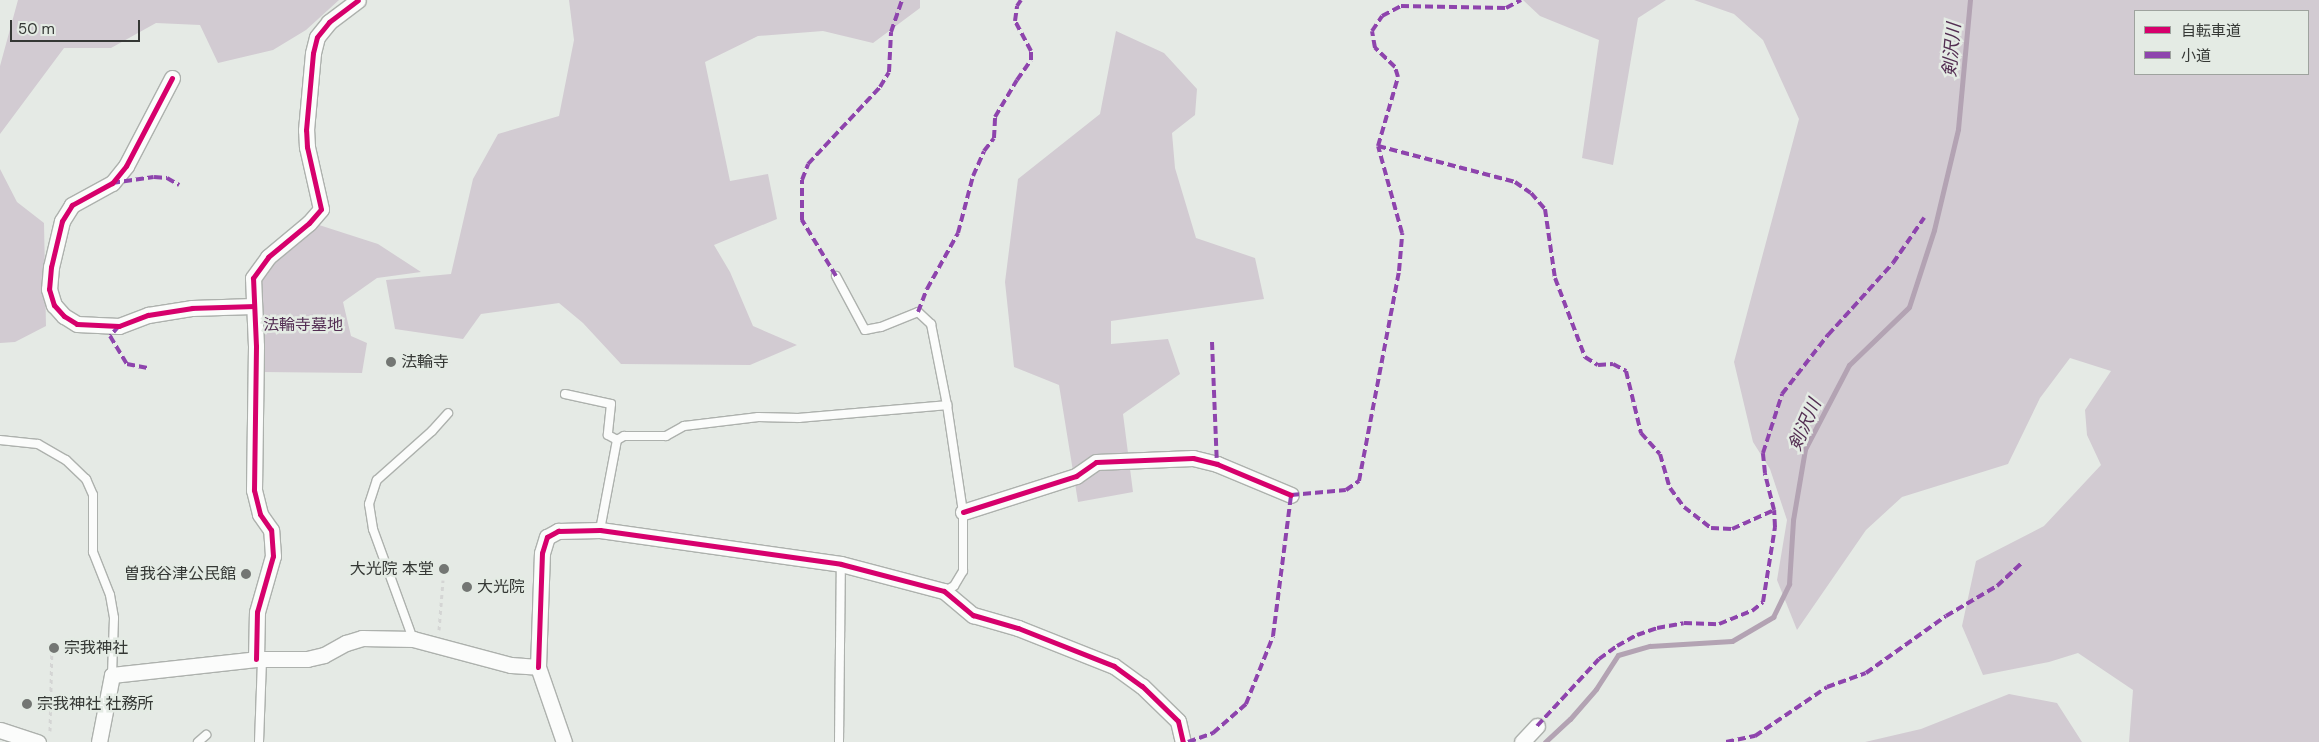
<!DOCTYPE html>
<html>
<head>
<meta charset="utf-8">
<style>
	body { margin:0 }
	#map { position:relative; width:2319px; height:742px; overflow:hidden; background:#e5eae5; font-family:"DM Sans","Noto Sans JP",sans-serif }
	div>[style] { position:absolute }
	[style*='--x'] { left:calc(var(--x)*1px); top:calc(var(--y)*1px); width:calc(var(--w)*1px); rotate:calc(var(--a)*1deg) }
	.green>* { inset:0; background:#d2cbd2 }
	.stream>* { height:5px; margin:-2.5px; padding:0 2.5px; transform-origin:2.5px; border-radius:2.5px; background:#b3a3b3 }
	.path>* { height:3px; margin-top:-1.5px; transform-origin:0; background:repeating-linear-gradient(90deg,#d4d5d4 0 4px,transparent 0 8px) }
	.roads { filter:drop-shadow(1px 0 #adb1ad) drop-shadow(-1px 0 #adb1ad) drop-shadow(0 1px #adb1ad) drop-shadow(0 -1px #adb1ad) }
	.service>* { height:8px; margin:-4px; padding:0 4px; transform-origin:4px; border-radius:4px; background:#fbfcfb }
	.minor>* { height:15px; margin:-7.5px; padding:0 7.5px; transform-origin:7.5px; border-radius:7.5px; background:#fbfcfb }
	.quiet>* { height:4px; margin-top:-2px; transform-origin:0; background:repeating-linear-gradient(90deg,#8e44ad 0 8px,transparent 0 12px) }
	.cycleway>* { height:5px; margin:-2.5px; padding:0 2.5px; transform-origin:2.5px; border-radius:2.5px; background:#d6006c }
	.dots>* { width:14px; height:14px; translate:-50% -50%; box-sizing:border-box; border:2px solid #e4ebe4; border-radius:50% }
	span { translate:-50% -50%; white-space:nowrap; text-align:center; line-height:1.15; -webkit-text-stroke:5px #e4ebe4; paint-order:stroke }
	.park-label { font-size:16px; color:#532e53 }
	.poi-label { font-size:16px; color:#353835 }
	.left { translate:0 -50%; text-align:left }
	.right { translate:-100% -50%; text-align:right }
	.water-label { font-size:18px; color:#532e52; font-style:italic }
	.legend { position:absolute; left:2134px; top:10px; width:175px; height:65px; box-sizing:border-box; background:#e4ebe4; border:1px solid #9ea39e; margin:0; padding:6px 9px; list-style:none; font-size:15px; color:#353835 }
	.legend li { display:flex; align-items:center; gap:10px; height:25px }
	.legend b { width:25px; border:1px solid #9ea39e }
	.scale { position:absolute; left:10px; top:20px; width:130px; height:22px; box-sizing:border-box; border:2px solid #353835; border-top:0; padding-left:6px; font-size:15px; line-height:18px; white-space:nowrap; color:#353835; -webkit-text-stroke:4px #e4ebe4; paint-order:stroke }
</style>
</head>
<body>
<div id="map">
	<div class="green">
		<i style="clip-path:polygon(18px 0,339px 0,306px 30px,273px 50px,218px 63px,200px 25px,156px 23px,111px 48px,64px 48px,0 134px,0 66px)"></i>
		<i style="clip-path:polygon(569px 0,920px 0,920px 8px,873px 43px,823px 31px,758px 36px,705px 62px,730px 181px,768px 174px,777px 219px,714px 245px,730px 272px,753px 326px,797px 345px,750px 365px,621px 364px,583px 323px,559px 303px,481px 314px,463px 339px,395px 329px,386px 280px,451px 274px,473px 179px,498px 134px,559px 116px,574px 40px)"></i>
		<i style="clip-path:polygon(1523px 0,1666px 0,1638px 18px,1613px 165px,1582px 158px,1599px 40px,1540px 16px)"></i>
		<i style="clip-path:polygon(evenodd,1694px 0,2319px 0,2319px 742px,2129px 742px,2133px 690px,2078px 653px,2049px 662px,1983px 675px,1962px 626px,1976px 561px,2044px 526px,2101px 465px,2087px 435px,2085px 410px,2111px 371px,2070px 358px,2040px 398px,2008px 464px,1902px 497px,1866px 530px,1797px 630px,1777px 580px,1787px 520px,1770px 469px,1753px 442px,1734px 362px,1799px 119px,1763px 40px,1734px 14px,1694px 0,2135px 11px,2308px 11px,2308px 74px,2135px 74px,2135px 11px)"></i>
		<i style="clip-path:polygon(1116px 31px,1164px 53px,1197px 89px,1195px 115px,1172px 133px,1175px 168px,1196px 238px,1255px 258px,1264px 299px,1111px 321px,1111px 344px,1168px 339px,1180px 374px,1123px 414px,1133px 492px,1078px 502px,1059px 385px,1014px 367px,1005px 282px,1018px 179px,1100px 114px)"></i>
		<i style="clip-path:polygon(0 169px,17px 202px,44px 223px,46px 326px,15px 342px,0 343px)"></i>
		<i style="clip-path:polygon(319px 225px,378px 244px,421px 272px,377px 278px,343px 302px,351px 336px,367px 343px,362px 373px,262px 372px,258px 279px,274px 260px)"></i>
		<i style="clip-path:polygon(2009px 694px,2057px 703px,2082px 742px,1865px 742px,1921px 729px)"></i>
	</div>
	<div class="stream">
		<i style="--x:1545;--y:742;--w:34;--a:-43"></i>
		<i style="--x:1570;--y:719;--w:40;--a:-49"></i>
		<i style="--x:1596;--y:689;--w:40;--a:-57.1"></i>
		<i style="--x:1618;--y:655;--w:33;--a:-16"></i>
		<i style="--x:1650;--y:646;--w:82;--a:-3.5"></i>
		<i style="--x:1732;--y:641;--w:48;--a:-30.3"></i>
		<i style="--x:1773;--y:617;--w:37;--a:-64"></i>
		<i style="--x:1789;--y:584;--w:64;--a:-86.4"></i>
		<i style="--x:1793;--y:520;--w:72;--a:-80.4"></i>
		<i style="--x:1805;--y:449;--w:95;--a:-62.4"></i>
		<i style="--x:1849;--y:365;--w:83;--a:-44"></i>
		<i style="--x:1909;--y:307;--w:81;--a:-72"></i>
		<i style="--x:1934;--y:230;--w:104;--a:-76.6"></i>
		<i style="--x:1958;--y:129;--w:130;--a:-84.7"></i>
	</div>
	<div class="path">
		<i style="--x:439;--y:630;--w:50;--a:-85.4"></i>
		<i style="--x:50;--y:731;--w:87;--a:-88.7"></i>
	</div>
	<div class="roads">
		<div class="service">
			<i style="--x:836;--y:276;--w:61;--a:61.8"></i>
			<i style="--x:865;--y:330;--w:16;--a:-11"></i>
			<i style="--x:881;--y:327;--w:40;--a:-22"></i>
			<i style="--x:918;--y:312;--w:18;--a:43"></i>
			<i style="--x:931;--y:324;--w:83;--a:78.8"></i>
			<i style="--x:947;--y:405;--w:108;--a:81.5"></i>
			<i style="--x:963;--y:512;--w:59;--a:90"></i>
			<i style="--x:963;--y:571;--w:17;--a:121"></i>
			<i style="--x:954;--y:586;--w:11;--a:153"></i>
			<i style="--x:565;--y:394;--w:47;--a:12.3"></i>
			<i style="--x:611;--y:404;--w:31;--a:96"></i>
			<i style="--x:608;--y:435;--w:10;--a:29"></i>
			<i style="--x:0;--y:440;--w:38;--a:6"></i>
			<i style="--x:38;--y:444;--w:32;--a:30"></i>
			<i style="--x:66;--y:460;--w:28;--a:44"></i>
			<i style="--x:86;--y:479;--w:17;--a:66"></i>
			<i style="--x:93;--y:495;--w:57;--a:90"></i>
			<i style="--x:93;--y:552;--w:46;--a:68.4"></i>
			<i style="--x:110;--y:595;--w:23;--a:80"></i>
			<i style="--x:114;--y:618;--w:57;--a:92"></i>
			<i style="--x:600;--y:530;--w:92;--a:-79.3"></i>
			<i style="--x:617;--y:440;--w:8;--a:-30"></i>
			<i style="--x:624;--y:436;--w:42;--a:0"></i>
			<i style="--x:666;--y:436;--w:21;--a:-29"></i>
			<i style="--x:684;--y:426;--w:75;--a:-6.9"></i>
			<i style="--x:758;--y:417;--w:41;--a:1.4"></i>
			<i style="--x:799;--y:418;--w:149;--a:-5"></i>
			<i style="--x:413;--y:639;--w:117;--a:-110"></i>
			<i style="--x:373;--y:529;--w:25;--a:-99"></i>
			<i style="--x:369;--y:504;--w:25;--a:-72"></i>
			<i style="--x:377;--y:480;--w:74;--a:-41.7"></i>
			<i style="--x:432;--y:431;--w:24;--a:-48"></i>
			<i style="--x:198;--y:742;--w:11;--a:-41"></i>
			<i style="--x:259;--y:742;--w:83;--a:-87.9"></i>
			<i style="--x:839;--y:742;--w:178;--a:-89.4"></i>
		</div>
		<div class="minor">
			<i style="--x:172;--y:78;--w:99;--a:117.6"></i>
			<i style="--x:126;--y:166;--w:22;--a:129"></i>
			<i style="--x:112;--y:183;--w:46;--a:151.2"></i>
			<i style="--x:72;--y:205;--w:19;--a:122"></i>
			<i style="--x:62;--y:221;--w:47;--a:103.4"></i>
			<i style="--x:51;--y:267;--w:22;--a:95"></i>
			<i style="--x:49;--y:289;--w:17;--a:73"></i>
			<i style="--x:54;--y:305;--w:15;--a:48"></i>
			<i style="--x:64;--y:316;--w:15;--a:32"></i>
			<i style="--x:77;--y:324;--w:42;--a:2.7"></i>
			<i style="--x:119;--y:326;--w:31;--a:-21"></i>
			<i style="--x:148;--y:315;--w:45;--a:-9"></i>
			<i style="--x:192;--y:308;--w:61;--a:-1.9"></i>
			<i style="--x:963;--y:512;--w:119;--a:-17.7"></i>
			<i style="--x:1076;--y:476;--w:24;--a:-35"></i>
			<i style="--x:1096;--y:462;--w:97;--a:-2.4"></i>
			<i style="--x:1193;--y:458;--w:25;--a:14"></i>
			<i style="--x:1217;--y:464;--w:80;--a:22.7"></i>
			<i style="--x:256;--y:659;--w:47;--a:-88.8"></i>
			<i style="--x:257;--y:612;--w:58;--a:-74.1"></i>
			<i style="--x:273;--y:556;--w:26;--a:-94"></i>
			<i style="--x:271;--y:530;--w:19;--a:-125"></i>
			<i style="--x:260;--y:514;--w:25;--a:-104"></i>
			<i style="--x:254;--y:490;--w:144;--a:-89.2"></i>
			<i style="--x:256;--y:346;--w:68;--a:-92.5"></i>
			<i style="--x:253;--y:278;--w:26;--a:-54"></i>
			<i style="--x:268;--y:257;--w:53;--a:-39.7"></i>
			<i style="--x:309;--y:223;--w:18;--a:-49"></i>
			<i style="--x:321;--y:209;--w:64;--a:-102.7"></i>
			<i style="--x:307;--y:147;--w:17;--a:-93"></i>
			<i style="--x:306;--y:130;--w:77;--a:-84.8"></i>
			<i style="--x:313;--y:53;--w:16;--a:-76"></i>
			<i style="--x:317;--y:37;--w:19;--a:-51"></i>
			<i style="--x:329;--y:22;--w:36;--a:-37"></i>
			<i style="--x:538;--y:667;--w:114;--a:-88"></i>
			<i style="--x:542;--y:553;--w:17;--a:-73"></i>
			<i style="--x:547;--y:537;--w:13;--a:-29"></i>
			<i style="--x:558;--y:531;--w:42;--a:-1.4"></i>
			<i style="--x:600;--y:530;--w:243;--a:8"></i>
			<i style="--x:841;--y:564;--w:106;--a:14.7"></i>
			<i style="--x:944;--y:591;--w:38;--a:40"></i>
			<i style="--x:973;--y:615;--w:47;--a:16.1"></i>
			<i style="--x:1018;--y:628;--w:103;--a:21.6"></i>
			<i style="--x:1114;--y:666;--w:34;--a:36"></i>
			<i style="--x:1142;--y:686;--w:50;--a:44.2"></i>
			<i style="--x:1178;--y:721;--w:22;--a:77"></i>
			<i style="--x:0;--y:730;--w:40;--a:18"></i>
			<i style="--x:99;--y:742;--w:68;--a:-79"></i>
			<i style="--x:112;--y:675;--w:145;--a:-6.3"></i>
			<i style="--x:256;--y:659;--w:51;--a:0"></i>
			<i style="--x:307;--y:659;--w:17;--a:-13"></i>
			<i style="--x:324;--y:655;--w:25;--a:-29"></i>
			<i style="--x:346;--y:643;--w:17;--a:-17"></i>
			<i style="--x:362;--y:638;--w:51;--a:1.1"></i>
			<i style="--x:413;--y:639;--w:101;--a:14.9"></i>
			<i style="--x:511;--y:665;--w:27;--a:4"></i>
			<i style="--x:538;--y:667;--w:79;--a:70.9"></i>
			<i style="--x:1522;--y:742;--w:22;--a:-47"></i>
		</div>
	</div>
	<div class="quiet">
		<i style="--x:1378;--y:146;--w:142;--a:14.7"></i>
		<i style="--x:1515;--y:182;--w:19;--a:35"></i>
		<i style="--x:1531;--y:193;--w:21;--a:49"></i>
		<i style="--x:1545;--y:209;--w:70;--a:81.8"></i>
		<i style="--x:1555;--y:278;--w:85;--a:69.2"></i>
		<i style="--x:1585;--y:357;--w:15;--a:32"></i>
		<i style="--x:1598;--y:365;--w:15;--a:-4"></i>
		<i style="--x:1613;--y:364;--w:15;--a:28"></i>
		<i style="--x:1626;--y:371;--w:64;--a:76.4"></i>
		<i style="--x:1641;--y:433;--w:28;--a:48"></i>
		<i style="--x:1660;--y:454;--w:35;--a:74"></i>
		<i style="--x:1670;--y:488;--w:24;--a:54"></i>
		<i style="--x:1684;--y:507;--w:34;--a:38"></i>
		<i style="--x:1711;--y:528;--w:21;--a:3"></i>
		<i style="--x:1732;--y:529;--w:46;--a:-24.3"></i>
		<i style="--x:112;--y:183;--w:42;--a:-8.1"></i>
		<i style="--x:154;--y:177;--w:13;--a:4"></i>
		<i style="--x:167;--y:178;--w:14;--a:30"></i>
		<i style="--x:836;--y:276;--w:66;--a:-121.3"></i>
		<i style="--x:802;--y:220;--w:40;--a:-90"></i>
		<i style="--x:802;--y:180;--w:17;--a:-69"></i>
		<i style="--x:808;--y:164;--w:105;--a:-46.9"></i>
		<i style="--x:880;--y:87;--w:17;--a:-59"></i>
		<i style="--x:889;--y:72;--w:40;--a:-87.1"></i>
		<i style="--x:891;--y:32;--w:34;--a:-71"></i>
		<i style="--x:918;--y:312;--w:25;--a:-69"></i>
		<i style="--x:927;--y:289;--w:64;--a:-61"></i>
		<i style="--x:958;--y:233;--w:59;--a:-75.3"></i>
		<i style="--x:973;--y:176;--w:27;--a:-66"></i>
		<i style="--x:984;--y:151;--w:16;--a:-52"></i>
		<i style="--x:994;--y:138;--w:21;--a:-87"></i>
		<i style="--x:995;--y:117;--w:43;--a:-59.3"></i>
		<i style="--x:1017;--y:80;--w:24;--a:-55"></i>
		<i style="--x:1031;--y:60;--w:9;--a:-90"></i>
		<i style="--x:1031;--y:51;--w:34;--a:-118"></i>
		<i style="--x:1015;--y:21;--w:15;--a:-82"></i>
		<i style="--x:1017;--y:6;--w:7;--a:-56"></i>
		<i style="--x:119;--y:326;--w:13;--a:132"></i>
		<i style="--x:110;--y:336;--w:33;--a:59"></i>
		<i style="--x:127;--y:364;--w:21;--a:11"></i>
		<i style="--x:1212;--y:342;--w:122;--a:87.7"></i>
		<i style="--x:1537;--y:726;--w:91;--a:-47.2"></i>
		<i style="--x:1599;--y:659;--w:22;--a:-36"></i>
		<i style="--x:1617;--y:646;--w:23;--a:-29"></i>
		<i style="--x:1637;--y:635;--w:21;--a:-19"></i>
		<i style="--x:1657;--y:628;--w:27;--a:-10"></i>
		<i style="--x:1684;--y:623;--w:35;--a:2"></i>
		<i style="--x:1719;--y:624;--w:35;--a:-22"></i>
		<i style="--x:1752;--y:611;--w:14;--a:-39"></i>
		<i style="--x:1763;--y:602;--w:76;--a:-80.9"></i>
		<i style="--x:1775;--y:527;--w:17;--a:-93"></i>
		<i style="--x:1774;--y:510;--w:38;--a:-104"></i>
		<i style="--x:1765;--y:473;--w:20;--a:-96"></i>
		<i style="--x:1763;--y:453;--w:62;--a:-72.1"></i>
		<i style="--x:1782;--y:394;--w:75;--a:-52.1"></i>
		<i style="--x:1828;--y:335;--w:97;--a:-47.9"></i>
		<i style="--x:1893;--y:263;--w:55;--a:-55.4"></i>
		<i style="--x:1188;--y:742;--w:27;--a:-20"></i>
		<i style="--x:1213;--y:733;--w:44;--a:-41.3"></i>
		<i style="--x:1246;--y:704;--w:73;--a:-68.3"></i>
		<i style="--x:1273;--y:636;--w:142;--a:-82.7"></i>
		<i style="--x:1291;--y:495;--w:55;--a:-5.2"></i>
		<i style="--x:1346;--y:490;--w:16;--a:-35"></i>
		<i style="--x:1359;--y:481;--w:214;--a:-79.2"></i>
		<i style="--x:1399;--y:271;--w:38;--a:-85"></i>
		<i style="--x:1402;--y:233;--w:90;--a:-105.4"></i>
		<i style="--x:1378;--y:146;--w:72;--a:-73.8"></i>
		<i style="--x:1398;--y:77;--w:10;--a:-107"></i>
		<i style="--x:1395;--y:67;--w:28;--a:-136"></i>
		<i style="--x:1375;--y:48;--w:17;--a:-100"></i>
		<i style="--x:1372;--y:31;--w:18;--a:-56"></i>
		<i style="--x:1382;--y:16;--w:21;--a:-28"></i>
		<i style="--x:1401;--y:6;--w:105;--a:1.1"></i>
		<i style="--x:1506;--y:8;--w:17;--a:-28"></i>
		<i style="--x:1726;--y:742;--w:30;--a:-12"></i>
		<i style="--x:1755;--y:736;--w:87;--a:-34.2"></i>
		<i style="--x:1827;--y:687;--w:41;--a:-19.7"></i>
		<i style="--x:1866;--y:673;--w:98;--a:-35.5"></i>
		<i style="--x:1946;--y:616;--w:59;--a:-30.5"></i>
		<i style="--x:1997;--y:586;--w:33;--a:-43"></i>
	</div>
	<div class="cycleway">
		<i style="--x:172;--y:78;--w:99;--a:117.6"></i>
		<i style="--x:126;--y:166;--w:22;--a:129"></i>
		<i style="--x:112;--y:183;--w:46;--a:151.2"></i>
		<i style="--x:72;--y:205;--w:19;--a:122"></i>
		<i style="--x:62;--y:221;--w:47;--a:103.4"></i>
		<i style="--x:51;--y:267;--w:22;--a:95"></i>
		<i style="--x:49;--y:289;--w:17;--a:73"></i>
		<i style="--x:54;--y:305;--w:15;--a:48"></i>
		<i style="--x:64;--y:316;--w:15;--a:32"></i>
		<i style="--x:77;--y:324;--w:42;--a:2.7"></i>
		<i style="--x:119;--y:326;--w:31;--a:-21"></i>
		<i style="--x:148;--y:315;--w:45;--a:-9"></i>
		<i style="--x:192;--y:308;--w:61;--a:-1.9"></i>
		<i style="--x:963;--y:512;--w:119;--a:-17.7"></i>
		<i style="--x:1076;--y:476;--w:24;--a:-35"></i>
		<i style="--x:1096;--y:462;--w:97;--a:-2.4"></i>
		<i style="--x:1193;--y:458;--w:25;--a:14"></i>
		<i style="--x:1217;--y:464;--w:80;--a:22.7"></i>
		<i style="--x:256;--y:659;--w:47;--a:-88.8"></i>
		<i style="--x:257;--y:612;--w:58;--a:-74.1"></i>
		<i style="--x:273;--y:556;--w:26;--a:-94"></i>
		<i style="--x:271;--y:530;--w:19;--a:-125"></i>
		<i style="--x:260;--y:514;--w:25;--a:-104"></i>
		<i style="--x:254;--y:490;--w:144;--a:-89.2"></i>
		<i style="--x:256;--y:346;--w:68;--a:-92.5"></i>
		<i style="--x:253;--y:278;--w:26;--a:-54"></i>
		<i style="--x:268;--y:257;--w:53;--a:-39.7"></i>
		<i style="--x:309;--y:223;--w:18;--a:-49"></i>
		<i style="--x:321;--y:209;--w:64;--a:-102.7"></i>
		<i style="--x:307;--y:147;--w:17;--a:-93"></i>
		<i style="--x:306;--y:130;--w:77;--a:-84.8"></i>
		<i style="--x:313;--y:53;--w:16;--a:-76"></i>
		<i style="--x:317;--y:37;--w:19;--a:-51"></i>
		<i style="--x:329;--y:22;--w:36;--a:-37"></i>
		<i style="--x:538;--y:667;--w:114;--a:-88"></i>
		<i style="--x:542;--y:553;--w:17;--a:-73"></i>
		<i style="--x:547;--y:537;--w:13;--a:-29"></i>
		<i style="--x:558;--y:531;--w:42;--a:-1.4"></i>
		<i style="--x:600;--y:530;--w:243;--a:8"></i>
		<i style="--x:841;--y:564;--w:106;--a:14.7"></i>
		<i style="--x:944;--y:591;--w:38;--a:40"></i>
		<i style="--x:973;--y:615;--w:47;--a:16.1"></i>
		<i style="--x:1018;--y:628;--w:103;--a:21.6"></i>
		<i style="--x:1114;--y:666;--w:34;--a:36"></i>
		<i style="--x:1142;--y:686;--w:50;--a:44.2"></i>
		<i style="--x:1178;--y:721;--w:22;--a:77"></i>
	</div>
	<div class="dots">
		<i style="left:391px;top:362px;background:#737673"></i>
		<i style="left:444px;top:569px;background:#737673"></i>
		<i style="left:246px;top:574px;background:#737673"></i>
		<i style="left:467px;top:587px;background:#737673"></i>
		<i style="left:54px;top:648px;background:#737673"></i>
		<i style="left:27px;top:704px;background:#737673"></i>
	</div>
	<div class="park-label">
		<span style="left:303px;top:325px">法輪寺墓地</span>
	</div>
	<div class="poi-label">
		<span class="left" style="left:401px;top:362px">法輪寺</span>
		<span class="right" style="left:434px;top:569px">大光院 本堂</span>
		<span class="right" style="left:236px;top:574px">曽我谷津公民館</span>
		<span class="left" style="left:477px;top:587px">大光院</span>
		<span class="left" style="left:64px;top:648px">宗我神社</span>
		<span class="left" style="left:37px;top:704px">宗我神社 社務所</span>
	</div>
	<div class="water-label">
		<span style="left:1952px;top:50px;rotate:-85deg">剣沢川</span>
		<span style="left:1805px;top:425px;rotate:-66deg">剣沢川</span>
	</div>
	<ul class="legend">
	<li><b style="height:6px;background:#d6006c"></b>自転車道</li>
	<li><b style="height:6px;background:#8e44ad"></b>小道</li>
	</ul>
	<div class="scale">50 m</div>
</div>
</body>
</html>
